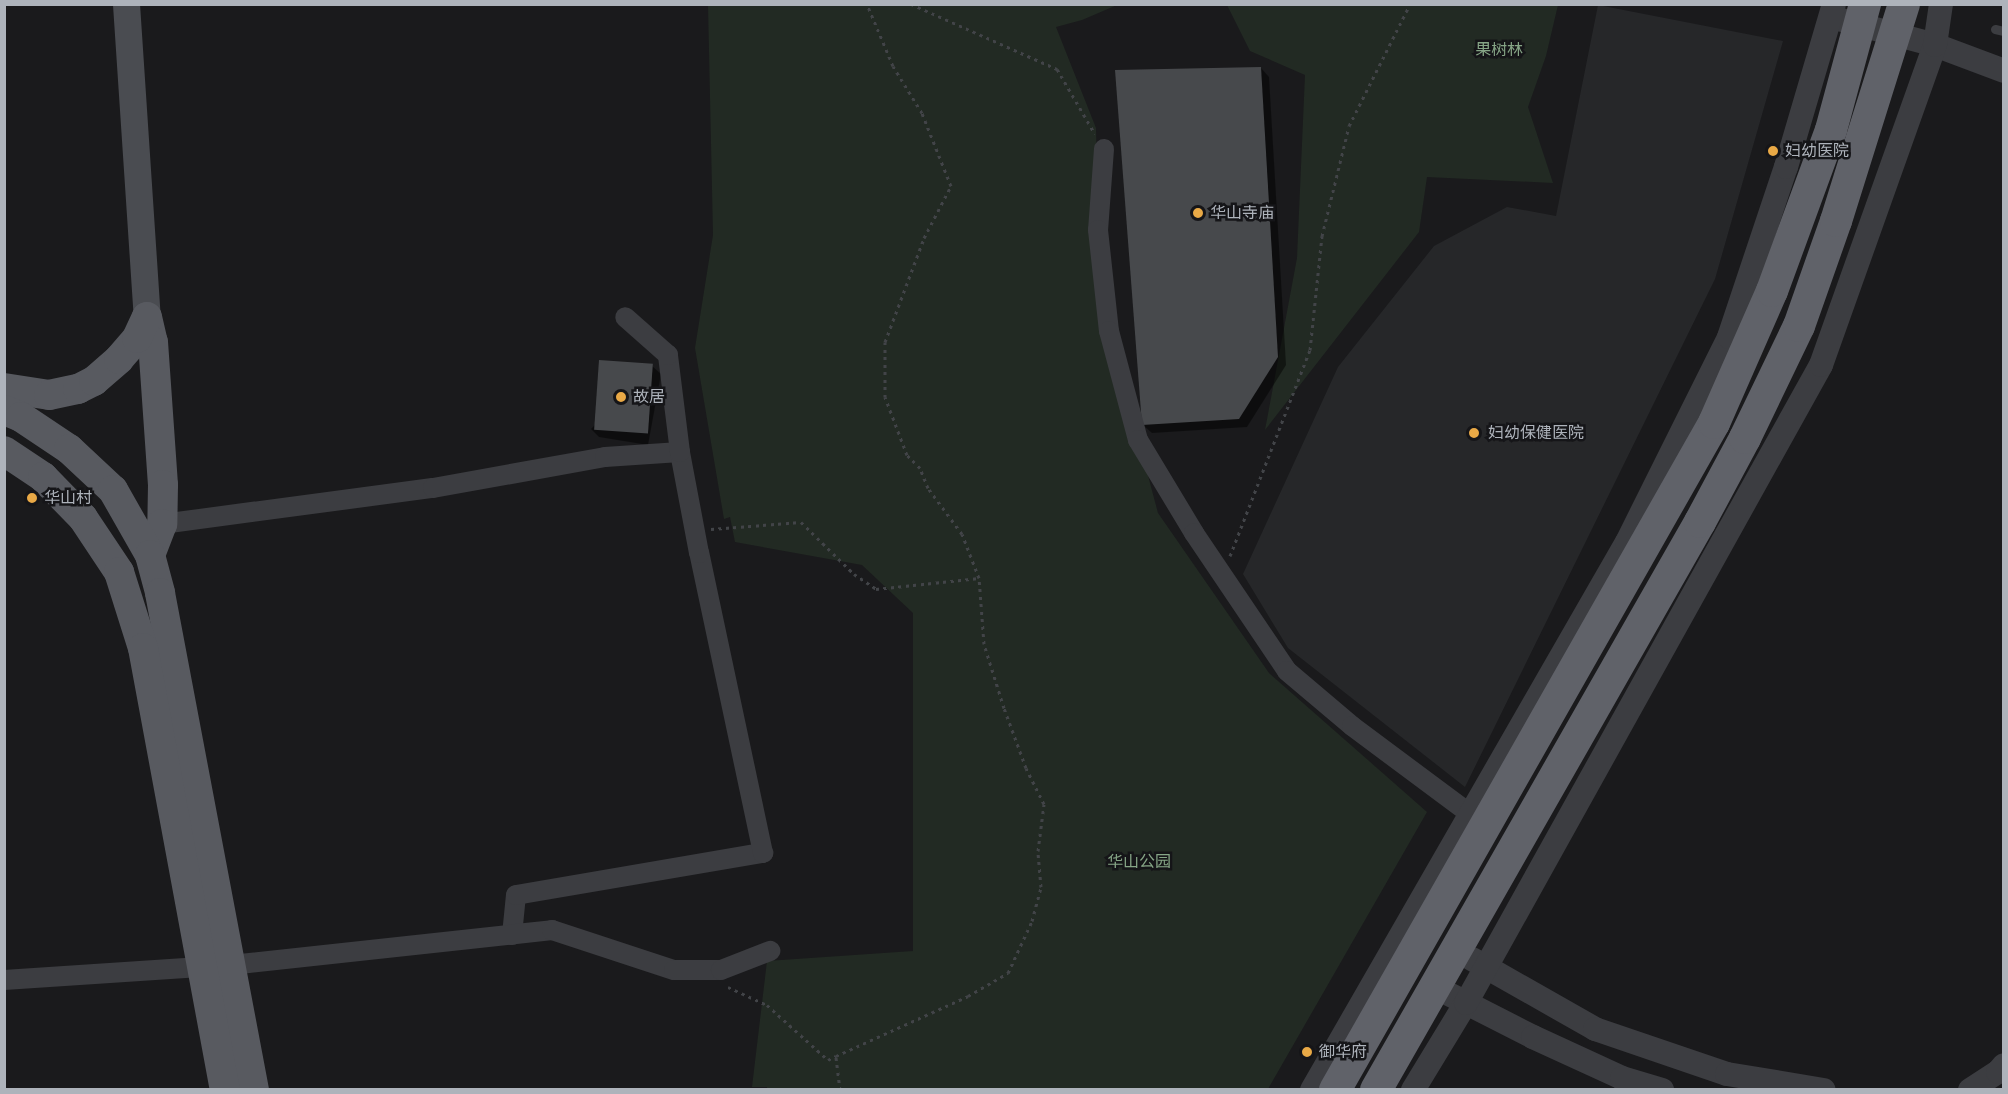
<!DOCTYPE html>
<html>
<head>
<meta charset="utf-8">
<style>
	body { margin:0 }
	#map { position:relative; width:2008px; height:1094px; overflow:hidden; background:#1a1a1c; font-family:"Fira Sans","Noto Sans SC",sans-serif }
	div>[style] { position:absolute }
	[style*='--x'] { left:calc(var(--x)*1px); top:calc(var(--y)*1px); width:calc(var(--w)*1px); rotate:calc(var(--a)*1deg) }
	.built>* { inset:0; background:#262729 }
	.green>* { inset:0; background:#222a23 }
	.shadow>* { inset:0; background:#0007 }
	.building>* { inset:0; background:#47494c; transform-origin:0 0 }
	.path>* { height:3px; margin-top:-1.5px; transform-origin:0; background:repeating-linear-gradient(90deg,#424448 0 3px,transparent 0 7.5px) }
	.service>* { height:9px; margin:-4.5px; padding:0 4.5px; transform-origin:4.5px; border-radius:4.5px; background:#3c3d41 }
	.minor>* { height:20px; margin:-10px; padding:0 10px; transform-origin:10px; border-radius:10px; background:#3c3d41 }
	.tertiary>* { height:24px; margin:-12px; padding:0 12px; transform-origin:12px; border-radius:12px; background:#3c3d41 }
	.secondary>* { height:27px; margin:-13.5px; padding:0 13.5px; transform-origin:13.5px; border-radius:13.5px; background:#4a4c51 }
	.primary>* { height:30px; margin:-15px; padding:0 15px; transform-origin:15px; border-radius:15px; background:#585a60 }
	.trunk>* { height:32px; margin:-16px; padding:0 16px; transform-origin:16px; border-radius:16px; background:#606269 }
	.dots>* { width:16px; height:16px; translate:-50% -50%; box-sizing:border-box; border:3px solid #151518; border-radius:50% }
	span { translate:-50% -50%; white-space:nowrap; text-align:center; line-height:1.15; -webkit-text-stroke:5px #151518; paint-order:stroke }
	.park-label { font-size:16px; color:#86a586 }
	.poi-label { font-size:16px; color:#aeb3bb }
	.left { translate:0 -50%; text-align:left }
	.frame { position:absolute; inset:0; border:6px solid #aeb3bb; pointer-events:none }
</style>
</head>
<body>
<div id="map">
	<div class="built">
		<i style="clip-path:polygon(1598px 5px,1783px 41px,1715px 279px,1465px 787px,1288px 648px,1243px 574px,1338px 367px,1434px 246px,1507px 207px,1556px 216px)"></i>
	</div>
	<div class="green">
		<i style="clip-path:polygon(708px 5px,1117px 5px,1082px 20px,1056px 27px,1096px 128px,1100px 296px,1158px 513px,1269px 673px,1427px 812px,1268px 1089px,767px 1090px,767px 1087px,752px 1087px,767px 961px,913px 951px,913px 613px,862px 565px,735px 542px,730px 517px,724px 519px,695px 348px,713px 235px)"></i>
		<i style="clip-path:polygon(1227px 5px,1558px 5px,1546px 56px,1528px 107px,1553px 183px,1427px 177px,1419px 232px,1265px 430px,1297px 258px,1305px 75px,1250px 51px)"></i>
	</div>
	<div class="shadow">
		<i style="clip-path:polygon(1261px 68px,1269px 77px,1286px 365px,1247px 427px,1152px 433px,1143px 425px)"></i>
		<i style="clip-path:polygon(652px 366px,661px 374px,648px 445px,599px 437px,591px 429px)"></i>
	</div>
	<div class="building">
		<i style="clip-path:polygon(1261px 67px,1278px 357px,1239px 419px,1142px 425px,1115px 70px)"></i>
		<i style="left:599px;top:360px;width:54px;height:70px;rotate:4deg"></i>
	</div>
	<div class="path">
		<i style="--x:911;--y:4;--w:160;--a:24"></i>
		<i style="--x:1057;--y:69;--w:75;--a:59.7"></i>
		<i style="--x:711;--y:529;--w:90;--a:-4.4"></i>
		<i style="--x:801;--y:522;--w:74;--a:44.5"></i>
		<i style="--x:854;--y:574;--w:27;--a:34"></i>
		<i style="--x:876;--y:589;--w:104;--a:-6.1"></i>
		<i style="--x:1230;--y:556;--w:221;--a:-68.8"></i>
		<i style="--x:1310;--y:350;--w:115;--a:-84"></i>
		<i style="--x:1322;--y:236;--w:113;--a:-76.2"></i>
		<i style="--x:1349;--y:126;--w:136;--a:-63.4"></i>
		<i style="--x:728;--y:987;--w:43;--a:24.8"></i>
		<i style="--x:767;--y:1005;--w:82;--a:42"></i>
		<i style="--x:828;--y:1060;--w:9;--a:-27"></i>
		<i style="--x:840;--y:1090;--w:34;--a:-97"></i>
		<i style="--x:836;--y:1056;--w:145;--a:-24.4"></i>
		<i style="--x:968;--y:996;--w:46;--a:-29.9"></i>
		<i style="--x:1008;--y:973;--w:57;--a:-65.2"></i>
		<i style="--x:1032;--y:921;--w:35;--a:-75"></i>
		<i style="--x:1041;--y:887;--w:36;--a:-95"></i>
		<i style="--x:1038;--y:851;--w:47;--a:-82.7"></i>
		<i style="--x:1044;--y:804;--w:40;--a:-116.6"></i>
		<i style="--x:1026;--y:768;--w:64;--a:-110.1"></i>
		<i style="--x:1004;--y:708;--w:67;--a:-107.4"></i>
		<i style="--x:984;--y:644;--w:66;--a:-94.3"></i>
		<i style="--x:979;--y:578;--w:47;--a:-111.1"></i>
		<i style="--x:962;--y:534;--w:57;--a:-126.5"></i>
		<i style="--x:928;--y:488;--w:22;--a:-112"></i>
		<i style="--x:920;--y:468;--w:18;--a:-135"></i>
		<i style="--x:907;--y:455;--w:62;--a:-110.8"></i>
		<i style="--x:885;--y:397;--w:55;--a:-90"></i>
		<i style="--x:885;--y:342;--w:111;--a:-69.4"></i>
		<i style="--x:924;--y:238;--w:59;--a:-62.6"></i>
		<i style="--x:951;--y:186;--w:79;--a:-111.7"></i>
		<i style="--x:922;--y:113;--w:55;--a:-121.7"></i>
		<i style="--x:893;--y:66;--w:67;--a:-112.8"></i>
	</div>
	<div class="service">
		<i style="--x:1995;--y:29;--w:9;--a:13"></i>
	</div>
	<div class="minor">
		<i style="--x:1104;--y:149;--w:81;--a:94.2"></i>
		<i style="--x:1098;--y:230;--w:102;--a:83.8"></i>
		<i style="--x:1109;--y:331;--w:113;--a:75.1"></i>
		<i style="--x:1138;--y:440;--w:109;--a:58.9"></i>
		<i style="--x:1194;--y:533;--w:166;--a:56"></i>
		<i style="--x:1287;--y:671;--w:85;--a:40.2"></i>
		<i style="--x:1352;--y:726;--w:147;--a:36.7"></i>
		<i style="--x:162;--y:524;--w:273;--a:-7.6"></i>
		<i style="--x:433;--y:488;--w:175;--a:-10.2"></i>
		<i style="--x:605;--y:457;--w:75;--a:-3.8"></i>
		<i style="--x:512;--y:935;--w:40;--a:-84.3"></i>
		<i style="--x:516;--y:895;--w:251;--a:-9.7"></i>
		<i style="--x:763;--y:853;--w:307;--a:-102"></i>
		<i style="--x:699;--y:553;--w:103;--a:-100.7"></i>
		<i style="--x:680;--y:452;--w:98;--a:-97.1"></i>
		<i style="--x:668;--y:355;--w:57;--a:-138.5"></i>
		<i style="--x:4;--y:980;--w:227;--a:-3.8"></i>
		<i style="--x:231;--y:965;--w:323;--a:-6.2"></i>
		<i style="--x:552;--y:930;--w:128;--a:18.2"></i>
		<i style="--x:674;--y:970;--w:47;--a:0"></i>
		<i style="--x:721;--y:970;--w:53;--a:-21.2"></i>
	</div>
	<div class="tertiary">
		<i style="--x:1842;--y:20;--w:96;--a:15"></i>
		<i style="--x:1935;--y:45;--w:74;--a:20.6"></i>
		<i style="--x:1472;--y:959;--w:142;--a:29.6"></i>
		<i style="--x:1595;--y:1029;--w:139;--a:18.8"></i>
		<i style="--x:1727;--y:1074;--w:98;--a:9.4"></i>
		<i style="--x:1435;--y:987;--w:110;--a:27"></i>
		<i style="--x:1533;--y:1037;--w:98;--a:24.7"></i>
		<i style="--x:1622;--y:1078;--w:42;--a:16.7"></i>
		<i style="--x:1312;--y:1090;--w:632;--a:-60.11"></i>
		<i style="--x:1627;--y:542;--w:229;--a:-63.5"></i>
		<i style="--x:1729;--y:337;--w:179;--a:-71.5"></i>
		<i style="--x:1786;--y:167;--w:170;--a:-73.6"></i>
		<i style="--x:1413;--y:1090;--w:102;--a:-58.7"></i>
		<i style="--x:1466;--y:1003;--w:730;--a:-60.91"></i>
		<i style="--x:1821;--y:365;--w:340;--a:-70.4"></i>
		<i style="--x:1935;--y:45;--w:41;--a:-81.7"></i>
		<i style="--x:1970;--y:1090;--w:33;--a:-33"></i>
		<i style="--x:1998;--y:1072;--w:9;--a:-49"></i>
	</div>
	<div class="secondary">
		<i style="--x:126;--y:4;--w:314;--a:86.2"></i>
	</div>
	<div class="primary">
		<i style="--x:147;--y:317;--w:26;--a:77"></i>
		<i style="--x:153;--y:342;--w:143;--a:86"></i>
		<i style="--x:163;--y:485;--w:39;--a:91"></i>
		<i style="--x:162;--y:524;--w:33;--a:111"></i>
		<i style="--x:4;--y:388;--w:46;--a:8.8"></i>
		<i style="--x:49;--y:395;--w:30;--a:-12"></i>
		<i style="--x:78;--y:389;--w:18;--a:-27"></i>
		<i style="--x:94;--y:381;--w:33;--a:-41"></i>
		<i style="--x:119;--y:359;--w:28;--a:-49"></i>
		<i style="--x:137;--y:338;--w:23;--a:-65"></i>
		<i style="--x:4;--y:410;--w:18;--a:22"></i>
		<i style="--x:21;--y:417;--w:58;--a:33.7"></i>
		<i style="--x:69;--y:449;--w:60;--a:43"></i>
		<i style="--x:113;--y:490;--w:75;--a:60.4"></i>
		<i style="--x:150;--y:555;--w:39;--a:75"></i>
		<i style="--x:160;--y:593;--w:506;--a:79.29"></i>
		<i style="--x:4;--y:451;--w:47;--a:33.7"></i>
		<i style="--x:43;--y:477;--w:57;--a:45.7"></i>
		<i style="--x:83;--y:518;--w:65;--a:56.3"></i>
		<i style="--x:119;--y:572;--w:80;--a:72.5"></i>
		<i style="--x:143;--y:648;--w:450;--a:79.5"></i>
	</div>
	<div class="trunk">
		<i style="--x:1335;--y:1090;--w:767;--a:-60.39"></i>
		<i style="--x:1714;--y:423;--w:144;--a:-66.3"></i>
		<i style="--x:1772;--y:291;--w:171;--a:-69.9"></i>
		<i style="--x:1831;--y:130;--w:131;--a:-74.9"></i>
		<i style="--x:1376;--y:1090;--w:654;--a:-60.3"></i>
		<i style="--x:1700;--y:522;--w:95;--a:-61.8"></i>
		<i style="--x:1745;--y:438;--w:124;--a:-64.3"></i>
		<i style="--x:1799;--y:326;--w:111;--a:-70.6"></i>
		<i style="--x:1836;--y:221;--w:227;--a:-72.6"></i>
	</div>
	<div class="dots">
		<i style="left:1773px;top:151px;background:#e9a946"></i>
		<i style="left:1198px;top:213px;background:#e9a946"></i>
		<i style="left:621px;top:397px;background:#e9a946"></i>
		<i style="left:1474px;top:433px;background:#e9a946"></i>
		<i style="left:32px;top:498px;background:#e9a946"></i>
		<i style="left:1307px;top:1052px;background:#e9a946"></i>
	</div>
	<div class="park-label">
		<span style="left:1499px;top:50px">果树林</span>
		<span style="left:1139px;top:862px">华山公园</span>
	</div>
	<div class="poi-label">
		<span class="left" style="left:1785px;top:151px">妇幼医院</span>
		<span class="left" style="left:1210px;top:213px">华山寺庙</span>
		<span class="left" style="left:633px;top:397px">故居</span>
		<span class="left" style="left:1488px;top:433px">妇幼保健医院</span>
		<span class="left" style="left:44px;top:498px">华山村</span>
		<span class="left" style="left:1319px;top:1052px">御华府</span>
	</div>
	<div class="frame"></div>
</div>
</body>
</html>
